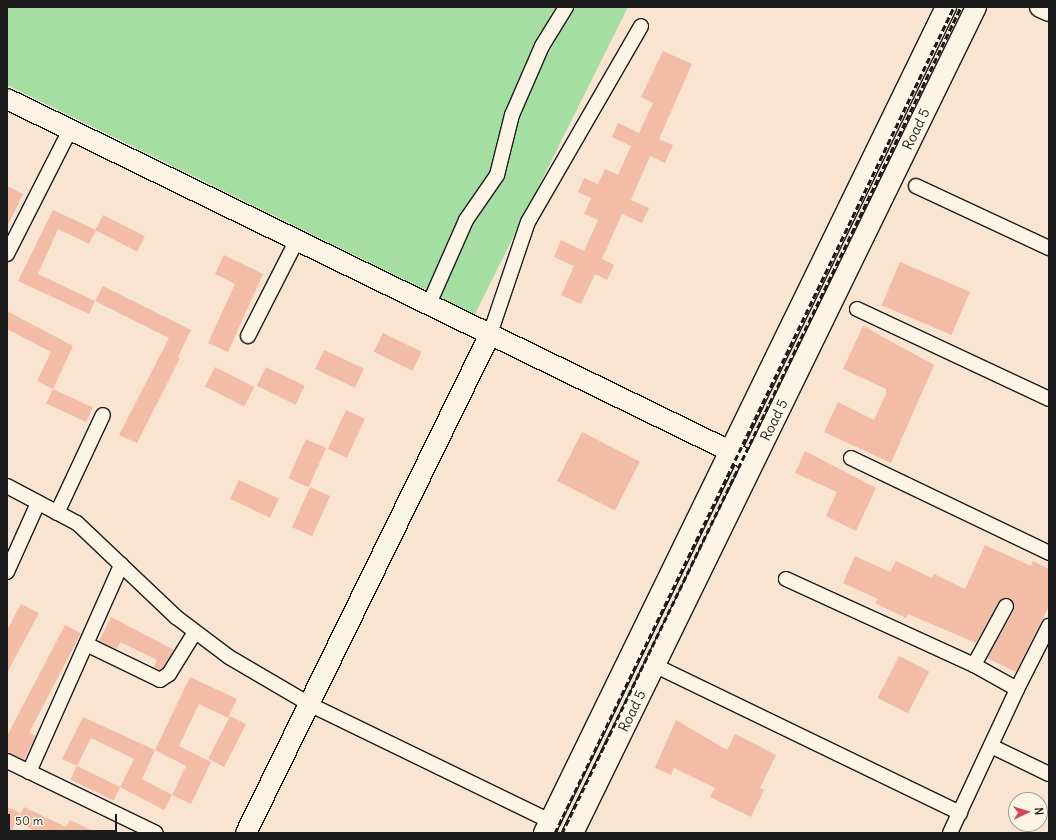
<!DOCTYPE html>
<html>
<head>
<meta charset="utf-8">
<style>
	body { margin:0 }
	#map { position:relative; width:1056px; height:840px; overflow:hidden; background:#f9e4d2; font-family:Delius,sans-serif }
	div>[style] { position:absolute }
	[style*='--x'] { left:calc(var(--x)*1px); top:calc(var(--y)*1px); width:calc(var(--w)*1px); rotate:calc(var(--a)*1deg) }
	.green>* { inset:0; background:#a4dea3 }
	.building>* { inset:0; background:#f2bca6; transform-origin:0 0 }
	.roads { filter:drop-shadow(1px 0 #1c1c1c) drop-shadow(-1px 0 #1c1c1c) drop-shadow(0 1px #1c1c1c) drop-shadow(0 -1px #1c1c1c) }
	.street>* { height:14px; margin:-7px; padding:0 7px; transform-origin:7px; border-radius:7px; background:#fcf5e5 }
	.secondary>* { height:20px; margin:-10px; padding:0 10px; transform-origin:10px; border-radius:10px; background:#fcf5e5 }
	.rail>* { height:3px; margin-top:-1.5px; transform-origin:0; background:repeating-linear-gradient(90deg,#1c1c1c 0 6px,transparent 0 9px) }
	span { translate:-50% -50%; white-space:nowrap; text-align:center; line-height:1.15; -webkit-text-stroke:4px #fcf5e5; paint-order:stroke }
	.street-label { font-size:14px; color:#1c1c1c }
	.frame { position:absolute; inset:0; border:8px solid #1c1c1c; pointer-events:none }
	.north { position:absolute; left:1008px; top:792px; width:40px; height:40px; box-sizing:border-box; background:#fcf5e5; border:1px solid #a29e95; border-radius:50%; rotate:86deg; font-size:11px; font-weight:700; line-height:16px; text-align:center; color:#1c1c1c }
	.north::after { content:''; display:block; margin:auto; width:14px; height:18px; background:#d1495b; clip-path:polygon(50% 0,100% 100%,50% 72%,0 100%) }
	.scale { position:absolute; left:8px; top:814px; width:109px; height:18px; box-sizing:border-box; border:2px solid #1c1c1c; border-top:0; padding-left:5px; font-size:12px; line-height:14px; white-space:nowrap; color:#1c1c1c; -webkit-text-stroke:3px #fcf5e5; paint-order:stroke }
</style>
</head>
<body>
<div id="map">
	<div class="green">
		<i style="clip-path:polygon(7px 7px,628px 7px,475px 314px,7px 85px)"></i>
	</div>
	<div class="building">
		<i style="clip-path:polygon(663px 51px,692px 64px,659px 139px,673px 145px,665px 163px,650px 156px,631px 200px,649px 208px,642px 223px,622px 214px,602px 259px,614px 265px,607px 280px,595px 274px,581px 304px,561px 295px,574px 266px,554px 257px,561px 240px,584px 251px,598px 220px,584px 214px,591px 198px,578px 192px,584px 178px,598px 184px,605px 169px,618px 175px,631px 146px,612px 137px,618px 123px,639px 133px,653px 103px,641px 97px)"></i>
		<i style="clip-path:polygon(7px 186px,23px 194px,7px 227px)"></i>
		<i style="clip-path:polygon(53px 210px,96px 230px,89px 244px,58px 229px,38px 274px,95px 301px,89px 314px,18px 281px)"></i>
		<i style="left:103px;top:215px;width:47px;height:17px;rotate:27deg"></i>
		<i style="clip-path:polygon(224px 255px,263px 274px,228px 352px,208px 343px,235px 284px,215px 274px)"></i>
		<i style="left:900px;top:262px;width:76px;height:47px;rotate:23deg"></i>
		<i style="clip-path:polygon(103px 286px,191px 330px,178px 357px,180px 358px,137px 443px,119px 435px,169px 338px,95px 301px)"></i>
		<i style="clip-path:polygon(7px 311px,73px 346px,53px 389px,37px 381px,51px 352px,7px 329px)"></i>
		<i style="clip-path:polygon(863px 326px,934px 365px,891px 463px,824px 432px,838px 402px,874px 420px,886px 394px,886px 389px,843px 369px)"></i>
		<i style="left:383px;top:333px;width:43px;height:21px;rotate:26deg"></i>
		<i style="left:324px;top:350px;width:44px;height:21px;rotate:25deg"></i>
		<i style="left:215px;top:367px;width:44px;height:22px;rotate:27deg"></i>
		<i style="left:266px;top:367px;width:43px;height:21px;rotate:26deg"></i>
		<i style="left:53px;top:389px;width:44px;height:16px;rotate:25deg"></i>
		<i style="left:346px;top:410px;width:21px;height:43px;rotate:25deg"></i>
		<i style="left:582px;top:432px;width:65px;height:55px;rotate:27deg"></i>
		<i style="left:306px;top:439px;width:22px;height:43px;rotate:24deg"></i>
		<i style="clip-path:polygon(805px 451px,876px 488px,856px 531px,826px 516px,837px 492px,795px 473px)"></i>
		<i style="left:239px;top:480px;width:44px;height:21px;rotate:25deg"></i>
		<i style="left:310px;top:487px;width:22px;height:44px;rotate:24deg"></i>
		<i style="clip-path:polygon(985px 545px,1031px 566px,1033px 561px,1049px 569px,1049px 606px,1016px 672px,987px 658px,1014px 610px,1010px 598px,999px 602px,976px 643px,908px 614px,906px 618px,875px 603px,878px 599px,843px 583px,855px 556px,890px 572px,896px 561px,932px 578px,934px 574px,965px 589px)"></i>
		<i style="clip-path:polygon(21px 604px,39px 613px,7px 673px,7px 630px)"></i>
		<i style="clip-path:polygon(111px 617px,174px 650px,163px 668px,159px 670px,154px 667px,157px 660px,120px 642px,117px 649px,99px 641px)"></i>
		<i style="clip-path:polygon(65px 625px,81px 633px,29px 733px,36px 736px,24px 760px,7px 752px,7px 736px)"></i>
		<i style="left:899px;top:656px;width:34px;height:47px;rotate:27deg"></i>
		<i style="clip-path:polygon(190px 677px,237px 699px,228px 718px,199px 704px,179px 746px,211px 762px,191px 804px,172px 795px,186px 766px,155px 750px)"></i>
		<i style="left:230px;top:716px;width:18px;height:48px;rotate:27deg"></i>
		<i style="clip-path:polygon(83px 717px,155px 750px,142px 779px,172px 795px,164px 810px,120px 787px,134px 759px,91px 738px,77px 766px,62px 759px)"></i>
		<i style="clip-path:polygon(676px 720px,727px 750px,735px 734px,776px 755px,760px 788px,764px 790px,751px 817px,710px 797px,715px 788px,674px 768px,671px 775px,655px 768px)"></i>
		<i style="left:77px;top:766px;width:48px;height:15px;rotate:26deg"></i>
		<i style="clip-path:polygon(7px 807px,20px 813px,11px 833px,7px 833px)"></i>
		<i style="clip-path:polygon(24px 807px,66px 827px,70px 820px,97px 833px,40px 833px,16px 822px)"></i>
	</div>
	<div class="roads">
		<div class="street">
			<i style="--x:916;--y:186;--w:147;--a:25"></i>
			<i style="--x:7;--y:254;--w:139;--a:-63.1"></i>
			<i style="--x:429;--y:304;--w:92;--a:-66.2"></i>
			<i style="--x:466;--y:220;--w:55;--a:-55.4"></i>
			<i style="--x:497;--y:175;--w:62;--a:-76"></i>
			<i style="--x:512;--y:115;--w:75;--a:-66.5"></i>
			<i style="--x:542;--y:46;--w:46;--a:-58.4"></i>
			<i style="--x:857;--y:309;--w:212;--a:25.1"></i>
			<i style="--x:490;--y:334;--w:118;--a:-71.3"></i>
			<i style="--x:528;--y:222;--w:226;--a:-60"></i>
			<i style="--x:248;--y:336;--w:108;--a:-63"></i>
			<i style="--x:851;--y:458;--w:220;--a:25.6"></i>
			<i style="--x:7;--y:486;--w:79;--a:27.9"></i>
			<i style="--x:77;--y:523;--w:137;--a:43.5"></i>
			<i style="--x:176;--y:617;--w:66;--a:37"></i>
			<i style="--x:229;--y:657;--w:93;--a:30.4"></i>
			<i style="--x:309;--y:704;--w:268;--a:25.9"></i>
			<i style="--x:57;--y:513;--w:108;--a:-64.9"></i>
			<i style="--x:7;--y:572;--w:76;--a:-65.8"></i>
			<i style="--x:786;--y:579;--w:207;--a:24.6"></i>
			<i style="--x:974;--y:665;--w:49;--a:29.2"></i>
			<i style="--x:1017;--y:689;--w:71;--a:-63.1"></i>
			<i style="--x:86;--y:644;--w:82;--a:25.9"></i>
			<i style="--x:160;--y:680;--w:11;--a:-34"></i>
			<i style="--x:169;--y:674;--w:49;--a:-58.2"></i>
			<i style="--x:654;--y:665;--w:340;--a:25.8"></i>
			<i style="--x:974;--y:665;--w:67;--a:-61.5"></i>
			<i style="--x:991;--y:746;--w:64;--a:25.8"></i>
			<i style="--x:7;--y:761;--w:165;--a:25.8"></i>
			<i style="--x:29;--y:772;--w:227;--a:-66"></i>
			<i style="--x:950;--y:833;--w:159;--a:-65"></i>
		</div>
		<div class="secondary">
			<i style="--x:1040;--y:7;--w:10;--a:24"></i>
			<i style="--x:7;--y:99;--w:820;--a:25.97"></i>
			<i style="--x:246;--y:833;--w:555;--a:-63.94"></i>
			<i style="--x:544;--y:833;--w:919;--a:-64.05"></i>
			<i style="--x:573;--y:833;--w:919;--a:-63.99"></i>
		</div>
	</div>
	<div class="rail">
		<i style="--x:555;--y:833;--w:917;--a:-64.22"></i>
		<i style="--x:562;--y:833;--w:917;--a:-64.22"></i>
	</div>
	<div class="street-label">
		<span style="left:916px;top:129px;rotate:-64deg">Road 5</span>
		<span style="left:774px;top:420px;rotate:-64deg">Road 5</span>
		<span style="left:632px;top:711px;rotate:-64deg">Road 5</span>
	</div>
	<div class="frame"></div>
	<div class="north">N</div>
	<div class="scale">50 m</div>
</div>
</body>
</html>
